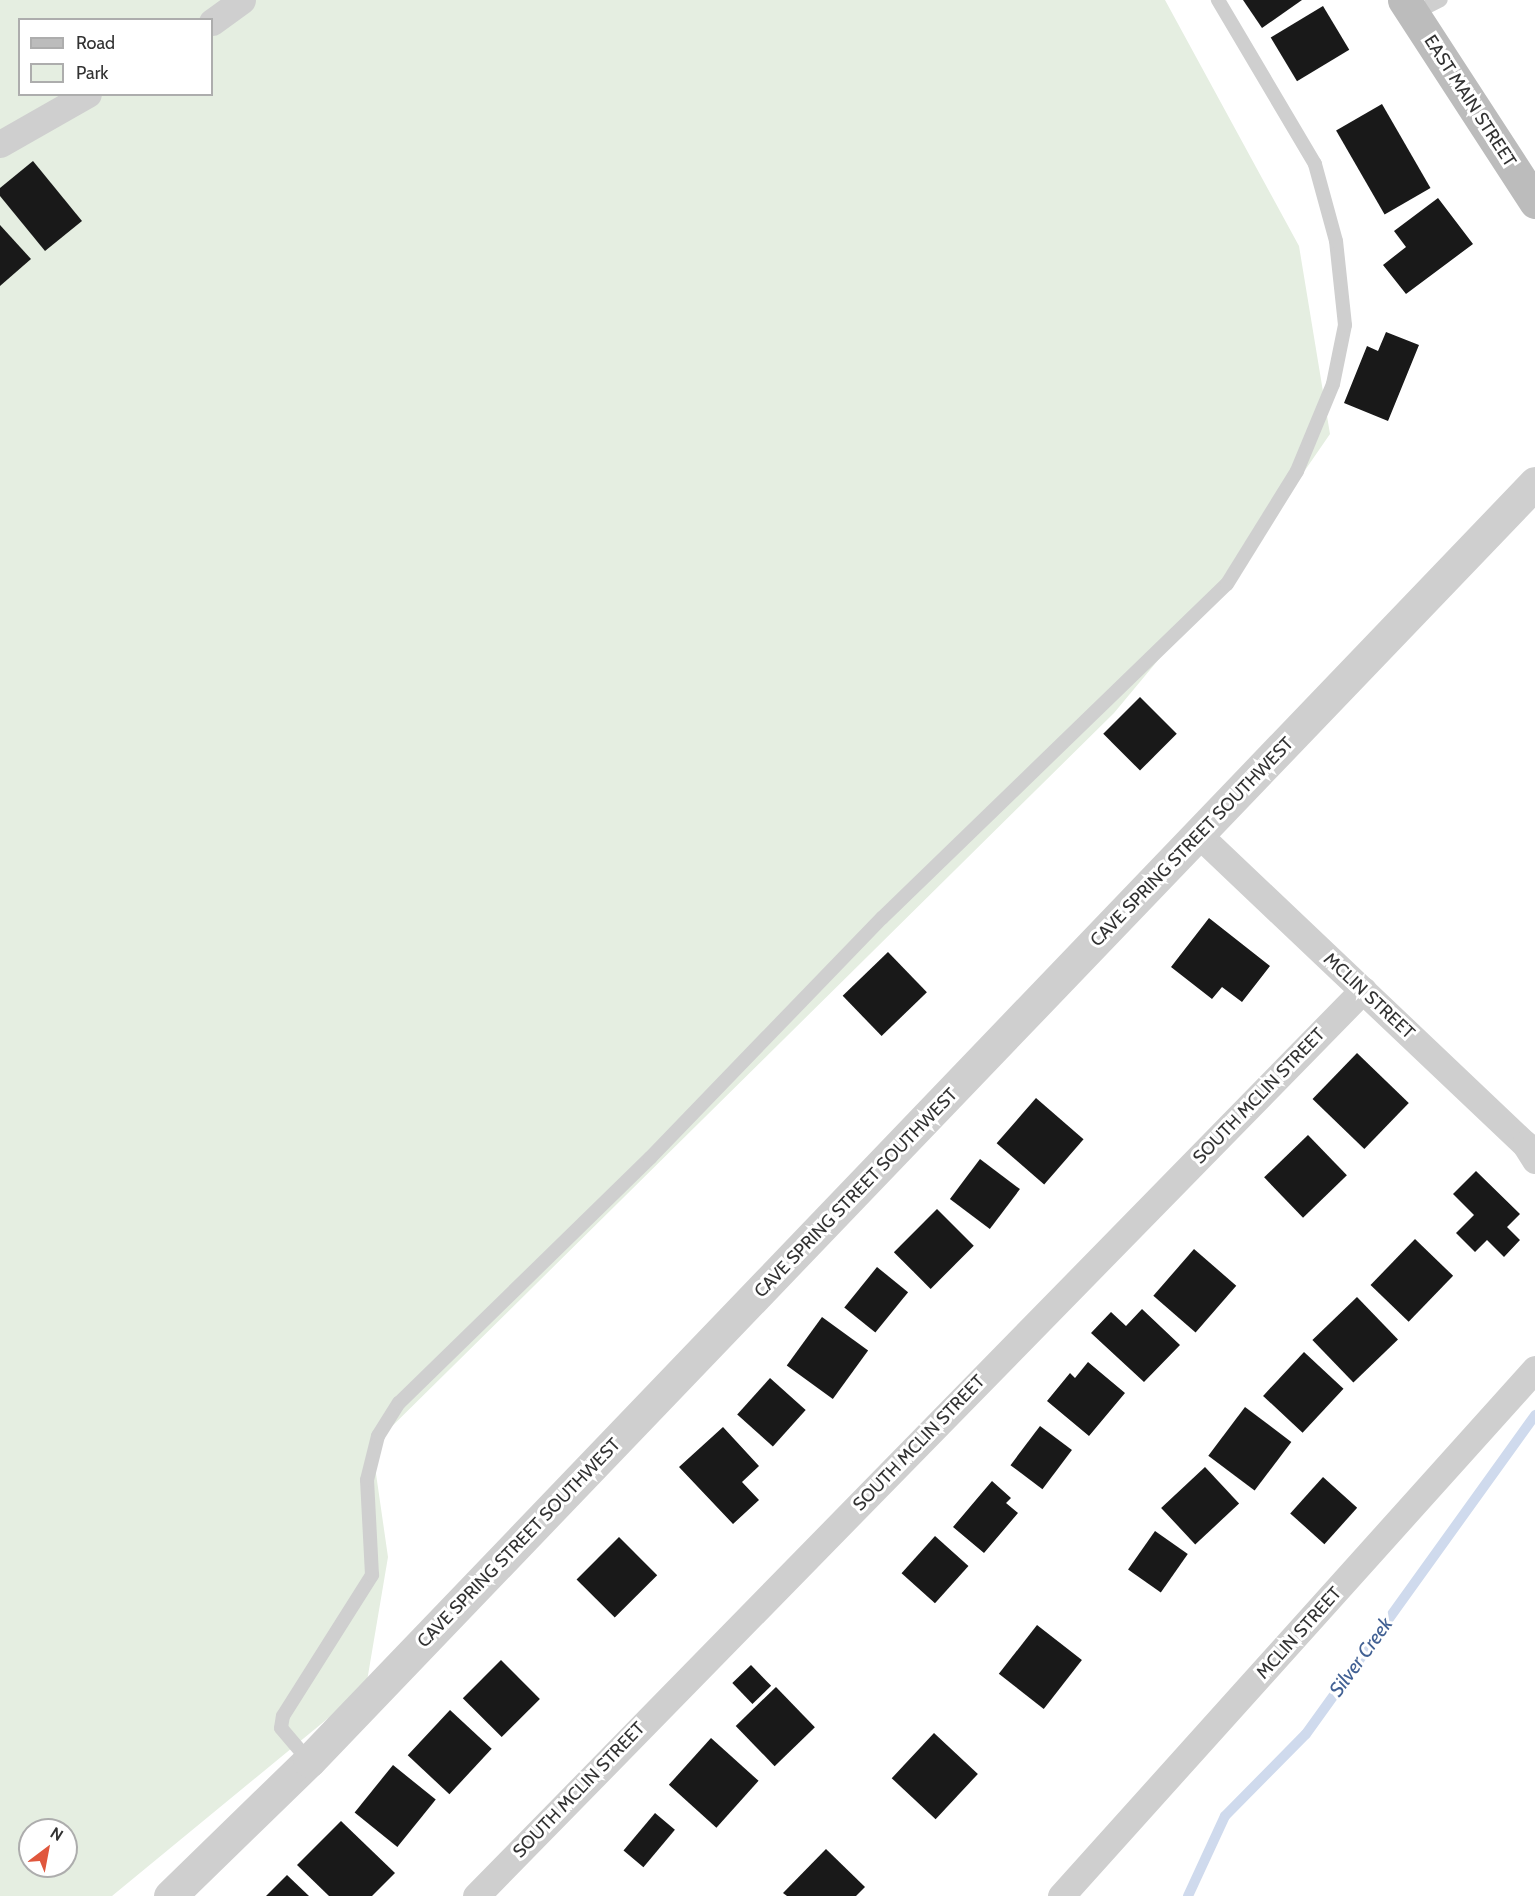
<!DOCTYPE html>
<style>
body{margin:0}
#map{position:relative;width:1535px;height:1896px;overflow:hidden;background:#fff;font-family:Cabin,sans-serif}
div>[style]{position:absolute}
.green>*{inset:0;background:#e5eee1}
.stream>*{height:10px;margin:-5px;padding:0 5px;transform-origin:5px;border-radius:5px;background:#cfdaed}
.building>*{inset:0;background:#191919;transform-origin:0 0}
.service>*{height:14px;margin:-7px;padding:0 7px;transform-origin:7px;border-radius:7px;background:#cfcfcf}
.minor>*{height:27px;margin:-13.5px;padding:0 13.5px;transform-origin:13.5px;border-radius:13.5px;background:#cfcfcf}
.tertiary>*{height:33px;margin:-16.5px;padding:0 16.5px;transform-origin:16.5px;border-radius:16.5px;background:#cfcfcf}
.secondary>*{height:33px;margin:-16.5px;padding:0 16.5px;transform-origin:16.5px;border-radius:16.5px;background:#bcbcbc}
span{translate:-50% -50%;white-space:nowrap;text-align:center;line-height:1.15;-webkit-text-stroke:6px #fff;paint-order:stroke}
.street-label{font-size:18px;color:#323232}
.water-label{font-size:20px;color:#416093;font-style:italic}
.legend{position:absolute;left:18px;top:18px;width:195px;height:78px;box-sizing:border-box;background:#fff;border:2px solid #adadad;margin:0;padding:8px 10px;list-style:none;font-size:18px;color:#323232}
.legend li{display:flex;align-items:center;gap:12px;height:30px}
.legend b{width:30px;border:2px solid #adadad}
.north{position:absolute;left:18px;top:1818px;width:60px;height:60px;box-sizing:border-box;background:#fff;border:2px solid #adadad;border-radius:50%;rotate:32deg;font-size:16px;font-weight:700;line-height:24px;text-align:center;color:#323232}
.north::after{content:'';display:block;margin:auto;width:21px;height:27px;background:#e0573d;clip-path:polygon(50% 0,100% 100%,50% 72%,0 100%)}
</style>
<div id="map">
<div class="green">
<div style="clip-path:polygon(evenodd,0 0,1165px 0,1299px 246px,1330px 434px,1250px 550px,1114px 713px,372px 1446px,388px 1557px,366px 1687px,112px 1896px,0 1896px,0 0,20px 20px,212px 20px,212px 94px,20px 94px,20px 20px,0 0,30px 1830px,66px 1830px,66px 1866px,30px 1866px,30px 1830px)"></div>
</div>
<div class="stream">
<div style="left:1188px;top:1896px;width:88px;rotate:-65.2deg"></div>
<div style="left:1225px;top:1816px;width:115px;rotate:-45.4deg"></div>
<div style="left:1306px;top:1734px;width:393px;rotate:-54.3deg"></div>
</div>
<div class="building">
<div style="clip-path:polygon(1243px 0,1302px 0,1262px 28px)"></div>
<div style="left:1323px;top:6px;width:51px;height:61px;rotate:59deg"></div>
<div style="left:1382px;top:104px;width:97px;height:53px;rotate:60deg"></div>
<div style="clip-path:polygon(33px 161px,82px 221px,45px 251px,0 196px,0 188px)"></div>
<div style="clip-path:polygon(1438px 198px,1473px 244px,1406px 294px,1383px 265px,1406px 247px,1394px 231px)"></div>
<div style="clip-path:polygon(0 225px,31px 259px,0 286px)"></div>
<div style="clip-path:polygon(1386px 332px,1419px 345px,1388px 421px,1344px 403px,1367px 346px,1378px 351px)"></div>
<div style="left:1140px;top:697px;width:52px;height:52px;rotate:45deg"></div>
<div style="clip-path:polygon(1209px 918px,1270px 966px,1242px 1002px,1222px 987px,1212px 999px,1171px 967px)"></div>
<div style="left:888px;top:952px;width:56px;height:63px;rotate:46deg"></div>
<div style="left:1357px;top:1053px;width:72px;height:64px;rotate:44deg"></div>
<div style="left:1036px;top:1098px;width:63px;height:60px;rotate:41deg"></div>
<div style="left:1308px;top:1135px;width:56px;height:61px;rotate:46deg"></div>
<div style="left:980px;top:1159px;width:50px;height:50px;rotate:37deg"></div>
<div style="clip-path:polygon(1476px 1171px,1520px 1214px,1507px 1227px,1520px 1240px,1504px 1257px,1487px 1240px,1475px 1252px,1456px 1233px,1474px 1215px,1453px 1194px)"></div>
<div style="left:937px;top:1209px;width:52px;height:61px;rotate:45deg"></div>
<div style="left:1415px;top:1239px;width:53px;height:64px;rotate:44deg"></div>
<div style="left:1194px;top:1249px;width:56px;height:62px;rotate:41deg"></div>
<div style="left:877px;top:1267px;width:40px;height:52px;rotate:39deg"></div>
<div style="left:1357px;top:1297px;width:59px;height:62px;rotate:46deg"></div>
<div style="clip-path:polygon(1142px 1309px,1180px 1345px,1144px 1382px,1091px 1333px,1111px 1312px,1126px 1326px)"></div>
<div style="left:822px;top:1317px;width:57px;height:60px;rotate:36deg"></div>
<div style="left:1304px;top:1352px;width:54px;height:60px;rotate:43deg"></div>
<div style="clip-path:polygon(1088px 1362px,1125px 1393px,1089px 1436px,1047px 1401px,1070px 1373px,1075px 1378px)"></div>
<div style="left:770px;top:1378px;width:48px;height:49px;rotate:42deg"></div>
<div style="left:1245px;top:1407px;width:58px;height:61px;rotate:37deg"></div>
<div style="left:1040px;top:1426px;width:40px;height:49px;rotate:37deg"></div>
<div style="clip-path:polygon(723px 1427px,759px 1466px,742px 1482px,759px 1500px,733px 1524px,679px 1467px)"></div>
<div style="left:1205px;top:1467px;width:50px;height:60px;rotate:47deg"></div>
<div style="left:1323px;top:1477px;width:46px;height:49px;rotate:42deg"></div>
<div style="clip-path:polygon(992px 1481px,1011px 1498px,1006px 1503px,1018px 1513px,984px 1553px,953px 1527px)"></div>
<div style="left:1155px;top:1531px;width:40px;height:47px;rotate:35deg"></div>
<div style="left:935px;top:1536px;width:45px;height:50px;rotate:42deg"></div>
<div style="left:619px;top:1537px;width:54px;height:60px;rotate:45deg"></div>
<div style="left:1037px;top:1625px;width:57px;height:62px;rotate:38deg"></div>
<div style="left:501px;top:1660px;width:55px;height:54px;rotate:45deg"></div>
<div style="left:751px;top:1665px;width:29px;height:26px;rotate:46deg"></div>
<div style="left:776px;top:1687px;width:56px;height:56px;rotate:46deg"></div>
<div style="left:450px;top:1710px;width:57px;height:62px;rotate:43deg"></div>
<div style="left:934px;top:1733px;width:60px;height:62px;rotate:43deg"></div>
<div style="left:711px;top:1738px;width:64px;height:63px;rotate:42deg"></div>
<div style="left:393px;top:1765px;width:55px;height:61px;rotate:39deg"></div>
<div style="left:655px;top:1813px;width:26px;height:49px;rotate:40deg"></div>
<div style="clip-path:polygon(341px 1821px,395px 1873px,372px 1896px,329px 1896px,297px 1865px)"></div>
<div style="clip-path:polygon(826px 1849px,865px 1887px,856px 1896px,787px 1896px,783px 1893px)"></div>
<div style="clip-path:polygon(287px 1875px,309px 1896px,266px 1896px)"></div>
</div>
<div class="service">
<div style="left:1413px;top:14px;width:31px;rotate:-27deg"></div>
<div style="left:309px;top:1761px;width:43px;rotate:-130.3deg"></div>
<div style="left:281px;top:1728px;width:12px;rotate:-81deg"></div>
<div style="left:283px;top:1716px;width:167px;rotate:-57.7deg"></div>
<div style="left:372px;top:1575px;width:95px;rotate:-93deg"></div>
<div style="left:367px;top:1480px;width:45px;rotate:-76deg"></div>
<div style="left:378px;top:1436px;width:39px;rotate:-58deg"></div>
<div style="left:399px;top:1403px;width:351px;rotate:-44.3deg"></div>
<div style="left:650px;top:1158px;width:334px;rotate:-46deg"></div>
<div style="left:882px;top:918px;width:480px;rotate:-44.1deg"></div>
<div style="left:1227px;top:584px;width:133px;rotate:-58.2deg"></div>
<div style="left:1297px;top:471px;width:94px;rotate:-67.5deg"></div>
<div style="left:1333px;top:384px;width:60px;rotate:-78.5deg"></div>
<div style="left:1345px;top:325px;width:84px;rotate:-96.1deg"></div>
<div style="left:1336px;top:241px;width:80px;rotate:-105.3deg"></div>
<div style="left:1315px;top:164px;width:191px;rotate:-120.6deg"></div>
</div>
<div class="minor">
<div style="left:212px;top:22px;width:37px;rotate:-36deg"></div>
<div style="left:0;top:144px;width:101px;rotate:-29.6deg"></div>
<div style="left:1199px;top:835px;width:449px;rotate:43.5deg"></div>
<div style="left:1525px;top:1144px;width:19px;rotate:58deg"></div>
<div style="left:476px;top:1896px;width:1268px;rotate:-45.61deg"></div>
<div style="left:1061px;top:1896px;width:709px;rotate:-48.03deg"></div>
</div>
<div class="tertiary">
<div style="left:170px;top:1896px;width:194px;rotate:-44.2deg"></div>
<div style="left:309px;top:1761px;width:1771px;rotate:-46.19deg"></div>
</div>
<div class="secondary">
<div style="left:1404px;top:0;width:241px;rotate:57deg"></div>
</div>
<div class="street-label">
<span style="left:1470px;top:101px;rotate:57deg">EAST MAIN STREET</span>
<span style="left:1192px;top:842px;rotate:-46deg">CAVE SPRING STREET SOUTHWEST</span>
<span style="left:1369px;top:996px;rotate:43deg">MCLIN STREET</span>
<span style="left:1259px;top:1096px;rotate:-46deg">SOUTH MCLIN STREET</span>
<span style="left:856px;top:1193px;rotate:-46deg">CAVE SPRING STREET SOUTHWEST</span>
<span style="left:919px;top:1443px;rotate:-46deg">SOUTH MCLIN STREET</span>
<span style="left:519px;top:1543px;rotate:-46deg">CAVE SPRING STREET SOUTHWEST</span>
<span style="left:1299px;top:1633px;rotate:-48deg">MCLIN STREET</span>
<span style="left:579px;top:1790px;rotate:-46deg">SOUTH MCLIN STREET</span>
</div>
<div class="water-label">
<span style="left:1361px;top:1657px;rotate:-54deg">Silver Creek</span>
</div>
<ul class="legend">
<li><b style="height:8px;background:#bcbcbc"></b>Road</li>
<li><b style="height:16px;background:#e5eee1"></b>Park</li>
</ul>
<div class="north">N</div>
</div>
